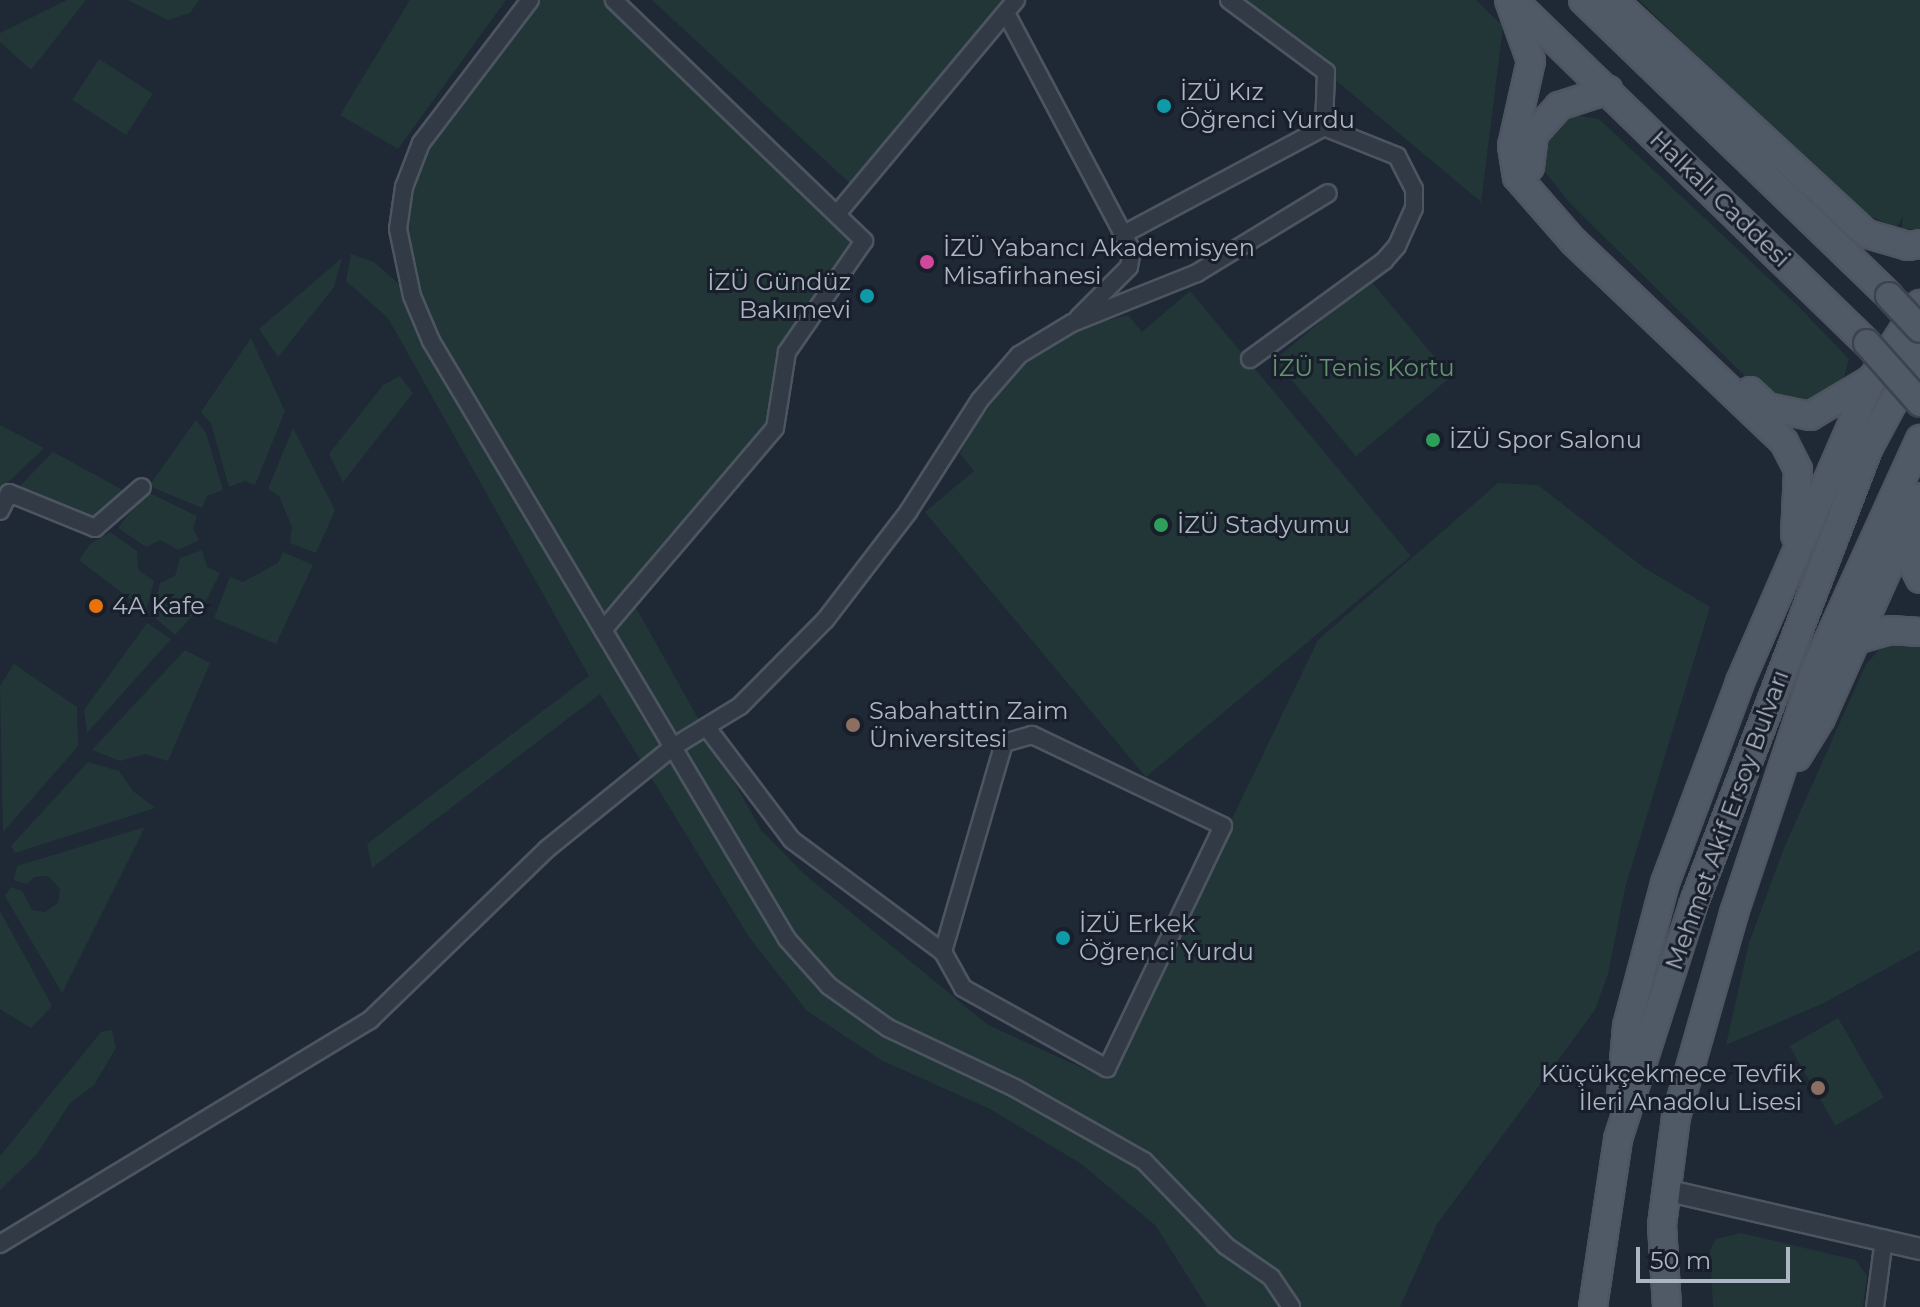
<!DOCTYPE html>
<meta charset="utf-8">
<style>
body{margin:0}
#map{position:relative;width:1920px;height:1307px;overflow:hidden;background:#1f2835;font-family:Montserrat,sans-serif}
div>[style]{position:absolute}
.green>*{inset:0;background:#223638;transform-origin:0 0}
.roads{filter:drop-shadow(2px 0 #4d5561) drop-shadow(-2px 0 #4d5561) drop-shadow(0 2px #4d5561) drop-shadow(0 -2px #4d5561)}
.minor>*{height:16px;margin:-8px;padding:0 8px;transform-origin:8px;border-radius:8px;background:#323a46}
.tertiary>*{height:20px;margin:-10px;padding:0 10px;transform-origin:10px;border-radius:10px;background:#323a46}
.primary>*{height:26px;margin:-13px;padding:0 13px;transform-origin:13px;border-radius:13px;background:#505966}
.bridges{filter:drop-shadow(2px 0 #3c4350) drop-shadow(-2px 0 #3c4350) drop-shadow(0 2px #3c4350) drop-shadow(0 -2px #3c4350)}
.primary-bridge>*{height:26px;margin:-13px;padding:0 13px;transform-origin:13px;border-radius:13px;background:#505966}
.dots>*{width:22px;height:22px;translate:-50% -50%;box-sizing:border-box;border:4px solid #181f2a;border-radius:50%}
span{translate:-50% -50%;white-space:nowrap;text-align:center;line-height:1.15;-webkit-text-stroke:6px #181f2a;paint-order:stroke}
.poi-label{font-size:24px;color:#acb5c3}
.left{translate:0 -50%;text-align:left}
.right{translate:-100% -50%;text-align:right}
.street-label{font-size:24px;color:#acb5c3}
.park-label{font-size:24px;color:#649370}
.scale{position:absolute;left:1636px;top:1247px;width:154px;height:36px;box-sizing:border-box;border:4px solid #acb5c3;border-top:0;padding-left:10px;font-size:24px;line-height:28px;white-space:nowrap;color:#acb5c3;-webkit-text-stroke:6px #181f2a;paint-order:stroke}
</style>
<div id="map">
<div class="green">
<div style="clip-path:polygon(67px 0,86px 0,31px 70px,0 42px,0 33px)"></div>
<div style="clip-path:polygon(128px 0,199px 0,190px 13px,168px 20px)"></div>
<div style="clip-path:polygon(410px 0,506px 0,398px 149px,340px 115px)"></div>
<div style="clip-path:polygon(530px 0,614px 0,864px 241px,787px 352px,775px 428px,631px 599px,761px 830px,804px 874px,988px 1025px,1107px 1079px,1318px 640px,1498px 483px,1538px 485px,1643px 567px,1710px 607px,1625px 888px,1608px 974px,1595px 1010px,1437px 1224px,1400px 1307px,1207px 1307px,1156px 1226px,1080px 1163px,990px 1109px,881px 1060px,807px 1011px,749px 937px,600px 694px,372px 868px,367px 844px,589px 676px,388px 318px,346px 281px,351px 254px,374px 262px,411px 295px,398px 229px,424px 139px)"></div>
<div style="clip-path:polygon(652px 0,1017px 0,857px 190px)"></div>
<div style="clip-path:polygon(1240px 0,1476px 0,1503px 26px,1481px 202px)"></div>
<div style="clip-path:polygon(1639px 0,1920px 0,1920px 229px,1902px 229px,1903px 216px,1896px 228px,1853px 208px)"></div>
<div style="left:99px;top:59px;width:64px;height:49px;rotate:33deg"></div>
<div style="clip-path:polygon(1571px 114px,1599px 119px,1797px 305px,1849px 359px,1841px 387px,1808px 405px,1768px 399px,1570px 203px,1540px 166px,1542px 139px,1559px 120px)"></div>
<div style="clip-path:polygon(342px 258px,334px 287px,278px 357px,259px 329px)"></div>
<div style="left:1370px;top:280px;width:126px;height:124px;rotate:50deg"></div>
<div style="clip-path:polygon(1190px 291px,1411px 556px,1146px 777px,925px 512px,974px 471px,960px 454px,972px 429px,1024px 361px,1049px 344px,1101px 322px,1128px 315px,1142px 332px)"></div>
<div style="clip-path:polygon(251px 338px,285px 411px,255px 485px,245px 481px,229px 487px,211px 423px,201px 412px)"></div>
<div style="clip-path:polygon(400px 376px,413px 393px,343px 482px,329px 454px,383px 385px)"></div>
<div style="clip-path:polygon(196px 420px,206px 433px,223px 490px,207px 496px,202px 508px,149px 486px)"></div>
<div style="clip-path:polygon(0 425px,44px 448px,0 490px)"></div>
<div style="clip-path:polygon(293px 428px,335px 510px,316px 553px,290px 543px,292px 527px,279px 496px,268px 489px)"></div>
<div style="clip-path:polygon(53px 452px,123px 490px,98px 522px,16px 490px)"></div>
<div style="clip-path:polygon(145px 491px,197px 516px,193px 529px,199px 540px,178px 550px,161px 540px,146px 547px,118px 528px)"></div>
<div style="clip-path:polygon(110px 532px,137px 551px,138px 570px,154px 581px,146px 611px,79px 560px,90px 544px)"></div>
<div style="clip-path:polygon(202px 550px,207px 567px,220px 573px,206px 601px,175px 635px,152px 615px,160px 583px,175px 576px,180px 558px)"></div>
<div style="clip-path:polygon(283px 552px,313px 565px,276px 644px,214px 618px,230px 577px,243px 582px,278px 563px)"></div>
<div style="clip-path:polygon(147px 623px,171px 639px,87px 733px,84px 710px)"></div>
<div style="clip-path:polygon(1897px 643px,1920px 646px,1920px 950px,1824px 1003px,1726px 1045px,1749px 943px,1784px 848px,1866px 664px,1879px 650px)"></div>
<div style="clip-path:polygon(185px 650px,210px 663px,168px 761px,145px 754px,120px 761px,92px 750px)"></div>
<div style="clip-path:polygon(14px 664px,77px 707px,78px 746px,3px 832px,0 686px)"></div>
<div style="clip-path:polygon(88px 762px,119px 771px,133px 791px,155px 808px,15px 853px,11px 846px)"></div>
<div style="clip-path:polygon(145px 827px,62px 993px,5px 896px,11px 887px,22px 891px,32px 910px,45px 912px,58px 903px,60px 889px,48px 876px,34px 877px,27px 884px,14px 880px,17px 866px)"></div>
<div style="clip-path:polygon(0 911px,52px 1006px,31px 1028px,0 1009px)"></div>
<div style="left:1838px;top:1018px;width:92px;height:56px;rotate:60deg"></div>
<div style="clip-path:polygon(112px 1030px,116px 1048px,94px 1085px,70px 1103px,37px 1154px,0 1190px,0 1156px,101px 1032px)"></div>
<div style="clip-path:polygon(1741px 1233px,1856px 1260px,1867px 1276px,1863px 1307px,1713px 1307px,1710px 1251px,1716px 1239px)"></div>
</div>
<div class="roads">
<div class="minor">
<div style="left:530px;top:0;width:180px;rotate:127.3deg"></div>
<div style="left:421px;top:143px;width:47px;rotate:111.1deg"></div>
<div style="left:404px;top:187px;width:42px;rotate:98.1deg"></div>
<div style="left:398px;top:229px;width:68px;rotate:78.2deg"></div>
<div style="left:412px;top:296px;width:49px;rotate:67.1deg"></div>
<div style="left:431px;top:341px;width:696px;rotate:59.23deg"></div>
<div style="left:787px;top:939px;width:63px;rotate:48.2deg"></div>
<div style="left:829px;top:986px;width:72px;rotate:35.4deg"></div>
<div style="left:888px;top:1028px;width:140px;rotate:25.3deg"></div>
<div style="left:1015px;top:1088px;width:148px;rotate:29.5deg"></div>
<div style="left:1144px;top:1161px;width:118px;rotate:46deg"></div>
<div style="left:1226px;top:1246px;width:55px;rotate:34.6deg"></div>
<div style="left:1271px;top:1277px;width:36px;rotate:56deg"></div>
<div style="left:1229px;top:0;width:121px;rotate:36.6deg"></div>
<div style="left:1326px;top:72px;width:55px;rotate:92.1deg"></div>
<div style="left:1006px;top:13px;width:269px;rotate:62.1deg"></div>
<div style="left:1132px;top:251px;width:16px;rotate:101deg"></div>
<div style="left:1129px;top:267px;width:72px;rotate:135deg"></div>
<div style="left:837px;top:214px;width:279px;rotate:-50.1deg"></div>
<div style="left:1122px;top:235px;width:229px;rotate:-28.1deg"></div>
<div style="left:1324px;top:127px;width:79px;rotate:21.7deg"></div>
<div style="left:1397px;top:156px;width:37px;rotate:63deg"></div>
<div style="left:1414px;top:189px;width:19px;rotate:90deg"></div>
<div style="left:1414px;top:208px;width:42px;rotate:114.1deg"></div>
<div style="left:1397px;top:246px;width:20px;rotate:131deg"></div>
<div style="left:1384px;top:261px;width:166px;rotate:143.8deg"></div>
<div style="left:0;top:511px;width:20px;rotate:-63deg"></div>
<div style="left:9px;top:493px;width:93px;rotate:22.1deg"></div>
<div style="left:95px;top:528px;width:62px;rotate:-41.1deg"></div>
<div style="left:603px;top:630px;width:265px;rotate:-49.6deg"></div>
<div style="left:775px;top:428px;width:77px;rotate:-81deg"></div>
<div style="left:787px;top:352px;width:135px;rotate:-55.3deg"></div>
<div style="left:864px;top:241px;width:347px;rotate:-136.1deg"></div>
<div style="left:708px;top:729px;width:139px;rotate:52.9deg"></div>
<div style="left:792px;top:840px;width:188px;rotate:36.6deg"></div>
<div style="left:943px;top:952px;width:41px;rotate:60.9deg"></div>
<div style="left:963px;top:988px;width:165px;rotate:29.1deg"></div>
<div style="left:1107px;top:1068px;width:268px;rotate:-64.4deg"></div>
<div style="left:1223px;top:826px;width:212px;rotate:-154.5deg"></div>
<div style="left:1032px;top:735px;width:29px;rotate:164deg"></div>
<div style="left:1004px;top:743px;width:218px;rotate:106.3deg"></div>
<div style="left:0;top:1244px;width:433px;rotate:-31.2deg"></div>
<div style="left:370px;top:1020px;width:246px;rotate:-44deg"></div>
<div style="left:547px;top:849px;width:162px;rotate:-39deg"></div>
<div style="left:673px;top:747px;width:79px;rotate:-31.5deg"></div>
<div style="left:740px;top:706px;width:122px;rotate:-45.3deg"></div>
<div style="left:826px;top:619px;width:135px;rotate:-52.5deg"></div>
<div style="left:908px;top:512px;width:133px;rotate:-57.3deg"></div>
<div style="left:980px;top:400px;width:60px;rotate:-49.1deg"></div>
<div style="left:1019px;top:355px;width:62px;rotate:-31.1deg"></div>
<div style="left:1072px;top:323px;width:135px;rotate:-21.8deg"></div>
<div style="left:1197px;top:273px;width:153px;rotate:-31.4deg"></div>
<div style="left:1875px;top:1307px;width:69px;rotate:-82.5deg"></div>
</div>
<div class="tertiary">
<div style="left:1665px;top:1190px;width:262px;rotate:13deg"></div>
</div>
<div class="primary">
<div style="left:1509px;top:0;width:65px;rotate:70.2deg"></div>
<div style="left:1531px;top:61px;width:87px;rotate:102.6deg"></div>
<div style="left:1512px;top:146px;width:31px;rotate:81deg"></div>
<div style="left:1517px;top:177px;width:86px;rotate:48.8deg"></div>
<div style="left:1574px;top:242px;width:290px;rotate:43.6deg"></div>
<div style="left:1784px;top:442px;width:31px;rotate:63deg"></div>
<div style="left:1798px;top:470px;width:65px;rotate:92.6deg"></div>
<div style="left:1513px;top:0;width:493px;rotate:44.1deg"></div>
<div style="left:1583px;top:0;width:426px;rotate:44deg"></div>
<div style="left:1613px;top:0;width:345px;rotate:42.7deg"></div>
<div style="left:1867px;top:234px;width:43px;rotate:16.3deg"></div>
<div style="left:1908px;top:246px;width:12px;rotate:-9deg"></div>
<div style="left:1530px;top:167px;width:33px;rotate:-83deg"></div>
<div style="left:1534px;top:134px;width:38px;rotate:-48deg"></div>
<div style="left:1559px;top:106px;width:52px;rotate:-18.1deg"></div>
<div style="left:1750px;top:391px;width:23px;rotate:43deg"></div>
<div style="left:1767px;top:407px;width:44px;rotate:11.8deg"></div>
<div style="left:1810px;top:416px;width:72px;rotate:-30.8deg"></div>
<div style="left:1909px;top:525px;width:36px;rotate:87deg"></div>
<div style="left:1911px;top:561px;width:20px;rotate:63deg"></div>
<div style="left:1856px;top:640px;width:35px;rotate:-16deg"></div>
<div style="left:1890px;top:630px;width:30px;rotate:4deg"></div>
<div style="left:1797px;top:757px;width:46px;rotate:-58.4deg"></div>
<div style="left:1821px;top:718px;width:242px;rotate:-65.9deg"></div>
<div style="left:1621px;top:1096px;width:70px;rotate:-85.1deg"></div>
<div style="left:1627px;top:1026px;width:148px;rotate:-75.1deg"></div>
<div style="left:1665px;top:883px;width:215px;rotate:-69.5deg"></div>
<div style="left:1740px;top:682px;width:331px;rotate:-66.5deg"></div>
<div style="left:1872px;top:379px;width:89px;rotate:-57.4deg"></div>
<div style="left:1593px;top:1307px;width:170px;rotate:-81.5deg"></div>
<div style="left:1618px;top:1139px;width:246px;rotate:-72.2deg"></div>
<div style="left:1693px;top:905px;width:488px;rotate:-69deg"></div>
<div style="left:1868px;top:449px;width:110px;rotate:-61.8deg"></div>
<div style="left:1667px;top:1307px;width:82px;rotate:-93.5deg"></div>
<div style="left:1662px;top:1225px;width:109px;rotate:-82.6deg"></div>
<div style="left:1676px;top:1117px;width:212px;rotate:-74.1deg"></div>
<div style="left:1734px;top:913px;width:254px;rotate:-71.6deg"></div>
<div style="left:1814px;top:672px;width:256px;rotate:-65.5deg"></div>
</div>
</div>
<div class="bridges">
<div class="primary-bridge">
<div style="left:1889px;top:296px;width:45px;rotate:46.8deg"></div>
<div style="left:1867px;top:343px;width:80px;rotate:48.5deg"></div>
</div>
</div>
<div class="dots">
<div style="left:1164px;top:106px;background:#0f9aa8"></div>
<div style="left:927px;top:262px;background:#d1479c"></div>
<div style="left:867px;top:296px;background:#0f9aa8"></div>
<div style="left:1433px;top:440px;background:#2e9e5b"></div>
<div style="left:1161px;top:525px;background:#2e9e5b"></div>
<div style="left:96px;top:606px;background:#e8710a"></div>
<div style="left:853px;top:725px;background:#8d6e63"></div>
<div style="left:1063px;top:938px;background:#0f9aa8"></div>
<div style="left:1818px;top:1088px;background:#8d6e63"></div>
</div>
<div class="poi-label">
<span class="left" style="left:1180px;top:106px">İZÜ Kız<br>Öğrenci Yurdu</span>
<span class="left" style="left:943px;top:262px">İZÜ Yabancı Akademisyen<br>Misafirhanesi</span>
<span class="right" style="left:851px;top:296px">İZÜ Gündüz<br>Bakımevi</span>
<span class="left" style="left:1449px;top:440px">İZÜ Spor Salonu</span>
<span class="left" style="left:1177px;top:525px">İZÜ Stadyumu</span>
<span class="left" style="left:112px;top:606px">4A Kafe</span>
<span class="left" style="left:869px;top:725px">Sabahattin Zaim<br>Üniversitesi</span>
<span class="left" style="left:1079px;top:938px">İZÜ Erkek<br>Öğrenci Yurdu</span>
<span class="right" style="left:1802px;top:1088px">Küçükçekmece Tevfik<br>İleri Anadolu Lisesi</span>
</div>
<div class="street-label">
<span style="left:1720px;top:199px;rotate:44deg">Halkalı Caddesi</span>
<span style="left:1727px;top:820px;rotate:-70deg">Mehmet Akif Ersoy Bulvarı</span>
</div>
<div class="park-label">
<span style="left:1363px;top:368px">İZÜ Tenis Kortu</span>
</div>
<div class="scale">50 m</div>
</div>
